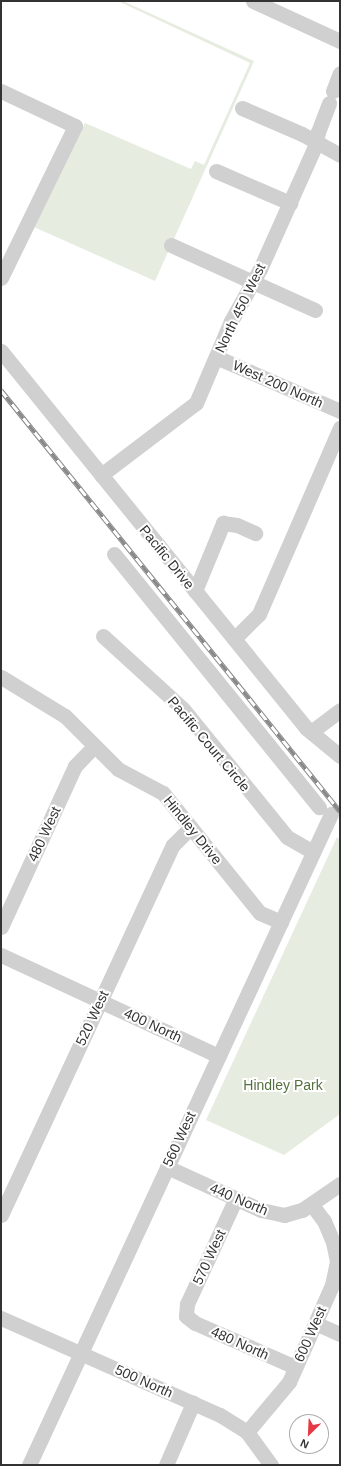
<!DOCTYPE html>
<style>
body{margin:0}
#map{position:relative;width:341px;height:1466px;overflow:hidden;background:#fff;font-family:Arial,sans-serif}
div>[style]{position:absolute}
.green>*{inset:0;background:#e6ecdf}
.minor>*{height:15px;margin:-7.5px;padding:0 7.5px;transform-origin:7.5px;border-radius:7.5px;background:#d0d0d0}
.rail>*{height:4.5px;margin-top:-2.25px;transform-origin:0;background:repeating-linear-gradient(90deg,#fff 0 9px,#888 0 18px);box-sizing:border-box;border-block:1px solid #888}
span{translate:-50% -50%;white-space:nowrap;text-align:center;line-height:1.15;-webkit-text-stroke:4px #fff;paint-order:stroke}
.street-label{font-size:14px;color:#333}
.park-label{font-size:14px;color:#56703f}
.frame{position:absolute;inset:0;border:2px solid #333;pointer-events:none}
.north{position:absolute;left:289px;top:1414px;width:40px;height:40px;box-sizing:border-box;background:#fff;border:1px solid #adadad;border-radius:50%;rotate:204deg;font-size:11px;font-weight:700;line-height:16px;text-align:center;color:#333}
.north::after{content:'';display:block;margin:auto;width:14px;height:18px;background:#e63946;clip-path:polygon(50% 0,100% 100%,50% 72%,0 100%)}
</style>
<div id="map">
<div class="green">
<div style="clip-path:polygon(118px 1px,123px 1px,254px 61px,155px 281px,34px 227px,85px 123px,191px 169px,195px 161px,204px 165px,250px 63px)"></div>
<div style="clip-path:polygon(337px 837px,340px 840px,340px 1114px,284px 1155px,206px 1120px)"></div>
</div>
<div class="minor">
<div style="left:253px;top:1px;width:96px;rotate:24.7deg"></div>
<div style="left:1px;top:91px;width:82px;rotate:25.3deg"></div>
<div style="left:75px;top:126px;width:169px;rotate:116deg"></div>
<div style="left:333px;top:91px;width:19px;rotate:-69deg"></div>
<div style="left:242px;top:108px;width:65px;rotate:23.4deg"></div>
<div style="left:302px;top:134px;width:43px;rotate:28.9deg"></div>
<div style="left:216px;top:171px;width:81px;rotate:23.4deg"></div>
<div style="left:171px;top:245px;width:158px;rotate:24.3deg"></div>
<div style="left:1px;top:351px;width:485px;rotate:51deg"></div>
<div style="left:306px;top:728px;width:44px;rotate:39.5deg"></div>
<div style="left:216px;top:357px;width:135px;rotate:23.5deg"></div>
<div style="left:101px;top:475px;width:119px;rotate:-37.2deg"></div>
<div style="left:196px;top:403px;width:89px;rotate:-66.9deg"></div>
<div style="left:231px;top:321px;width:60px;rotate:-60.9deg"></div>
<div style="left:260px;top:269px;width:137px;rotate:-65.9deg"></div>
<div style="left:316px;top:144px;width:12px;rotate:-81deg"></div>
<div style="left:318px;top:132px;width:31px;rotate:-69deg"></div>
<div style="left:114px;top:554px;width:326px;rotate:51deg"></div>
<div style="left:195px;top:591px;width:74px;rotate:-67.6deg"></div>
<div style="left:223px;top:523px;width:14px;rotate:8deg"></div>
<div style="left:237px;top:525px;width:20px;rotate:24deg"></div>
<div style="left:103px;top:636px;width:108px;rotate:42.4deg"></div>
<div style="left:183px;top:709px;width:165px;rotate:50.9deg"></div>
<div style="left:287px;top:837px;width:30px;rotate:30deg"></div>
<div style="left:234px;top:639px;width:35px;rotate:-45deg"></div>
<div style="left:259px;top:614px;width:203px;rotate:-66.5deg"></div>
<div style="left:1px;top:677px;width:75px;rotate:31.4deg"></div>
<div style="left:65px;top:716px;width:75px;rotate:45deg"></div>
<div style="left:118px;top:769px;width:51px;rotate:28.1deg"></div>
<div style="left:163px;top:793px;width:154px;rotate:51.1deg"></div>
<div style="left:260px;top:913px;width:23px;rotate:23deg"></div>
<div style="left:311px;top:732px;width:36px;rotate:-37deg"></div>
<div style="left:1px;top:927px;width:177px;rotate:-65.3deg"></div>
<div style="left:75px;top:766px;width:28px;rotate:-46deg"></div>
<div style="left:1px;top:955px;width:240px;rotate:24.9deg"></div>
<div style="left:167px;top:1167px;width:103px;rotate:24.6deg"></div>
<div style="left:261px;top:1210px;width:24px;rotate:12deg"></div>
<div style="left:284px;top:1215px;width:19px;rotate:-16deg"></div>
<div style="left:302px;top:1210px;width:46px;rotate:-34.4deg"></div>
<div style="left:236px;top:1198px;width:117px;rotate:114.8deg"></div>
<div style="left:187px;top:1304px;width:12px;rotate:95deg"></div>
<div style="left:186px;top:1316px;width:11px;rotate:38deg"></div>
<div style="left:195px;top:1323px;width:109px;rotate:23.7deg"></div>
<div style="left:1px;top:1215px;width:408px;rotate:-65.1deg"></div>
<div style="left:173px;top:845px;width:25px;rotate:-45deg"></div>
<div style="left:1px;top:1318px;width:240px;rotate:23.9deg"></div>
<div style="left:220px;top:1415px;width:32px;rotate:32deg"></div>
<div style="left:247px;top:1432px;width:41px;rotate:54deg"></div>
<div style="left:315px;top:1323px;width:27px;rotate:24deg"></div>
<div style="left:247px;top:1432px;width:65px;rotate:-50deg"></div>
<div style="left:289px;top:1382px;width:106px;rotate:-66.1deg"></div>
<div style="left:332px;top:1285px;width:25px;rotate:-78deg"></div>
<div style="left:337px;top:1261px;width:19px;rotate:-102deg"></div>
<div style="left:333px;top:1242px;width:23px;rotate:-113deg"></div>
<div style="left:324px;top:1221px;width:20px;rotate:-127deg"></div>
<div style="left:29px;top:1465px;width:718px;rotate:-65.11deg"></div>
<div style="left:166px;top:1465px;width:68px;rotate:-66.5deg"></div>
</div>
<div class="rail">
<div style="left:1px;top:390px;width:541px;rotate:51.16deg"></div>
</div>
<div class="street-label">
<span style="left:240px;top:308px;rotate:-64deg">North 450 West</span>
<span style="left:278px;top:384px;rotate:24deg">West 200 North</span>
<span style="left:167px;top:557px;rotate:51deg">Pacific Drive</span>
<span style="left:209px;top:744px;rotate:50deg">Pacific Court Circle</span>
<span style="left:193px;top:830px;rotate:51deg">Hindley Drive</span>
<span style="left:44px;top:834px;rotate:-65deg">480 West</span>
<span style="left:92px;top:1018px;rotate:-65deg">520 West</span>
<span style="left:153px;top:1025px;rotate:25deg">400 North</span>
<span style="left:179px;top:1139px;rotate:-65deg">560 West</span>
<span style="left:239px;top:1199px;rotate:23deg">440 North</span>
<span style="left:209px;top:1257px;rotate:-65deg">570 West</span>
<span style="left:310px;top:1334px;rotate:-66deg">600 West</span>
<span style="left:240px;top:1343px;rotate:24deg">480 North</span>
<span style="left:144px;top:1381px;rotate:24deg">500 North</span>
</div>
<div class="park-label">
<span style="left:283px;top:1085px">Hindley Park</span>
</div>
<div class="frame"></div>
<div class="north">N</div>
</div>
